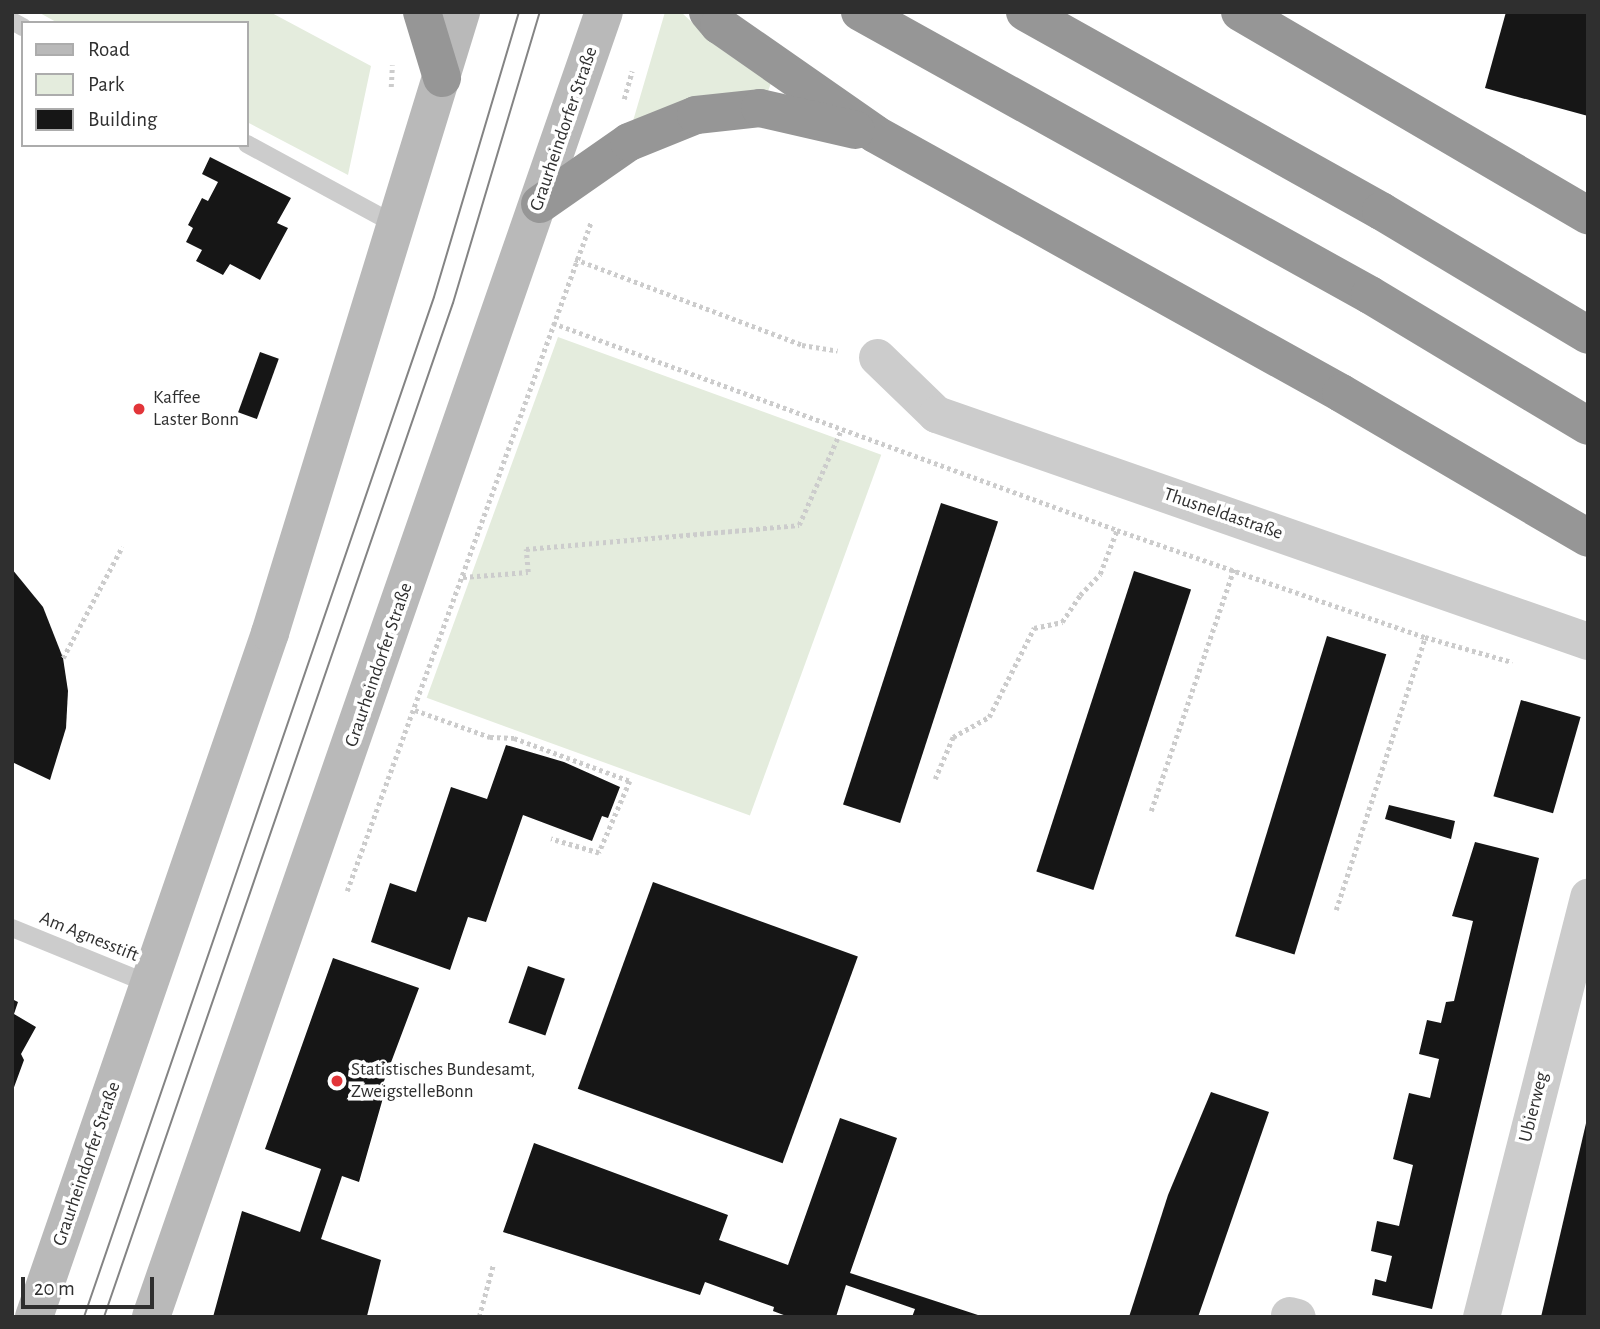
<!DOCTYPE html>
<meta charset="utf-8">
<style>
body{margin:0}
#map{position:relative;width:1600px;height:1329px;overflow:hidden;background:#fff;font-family:"Alegreya Sans",sans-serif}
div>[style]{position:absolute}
.green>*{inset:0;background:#e4ecdd;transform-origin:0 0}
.building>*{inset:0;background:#161616;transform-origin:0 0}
.path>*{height:4.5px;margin-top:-2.25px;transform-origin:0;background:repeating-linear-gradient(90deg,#ccc 0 3.5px,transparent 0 7px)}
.lane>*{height:18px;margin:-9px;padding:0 9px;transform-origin:9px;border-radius:9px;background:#ccc}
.street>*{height:37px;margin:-18.5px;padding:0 18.5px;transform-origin:18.5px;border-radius:18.5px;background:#ccc}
.secondary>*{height:38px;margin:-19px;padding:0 19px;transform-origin:19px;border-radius:19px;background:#b9b9b9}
.highway>*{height:38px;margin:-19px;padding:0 19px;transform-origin:19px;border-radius:19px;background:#969696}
.tram>*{height:2px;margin:-1px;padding:0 1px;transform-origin:1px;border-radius:1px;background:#848484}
.dots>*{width:19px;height:19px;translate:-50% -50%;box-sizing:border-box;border:4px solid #fff;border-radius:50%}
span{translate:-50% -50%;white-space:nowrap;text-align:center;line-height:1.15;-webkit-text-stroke:7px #fff;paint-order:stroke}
.street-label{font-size:19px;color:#2f2f2f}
.poi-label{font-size:19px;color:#2f2f2f}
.left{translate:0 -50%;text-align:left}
.frame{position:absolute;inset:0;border:14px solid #2f2f2f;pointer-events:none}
.legend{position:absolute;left:21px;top:21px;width:228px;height:126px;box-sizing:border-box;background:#fff;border:2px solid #acacac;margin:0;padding:9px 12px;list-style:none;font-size:21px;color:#2f2f2f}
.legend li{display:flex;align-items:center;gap:14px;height:35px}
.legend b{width:35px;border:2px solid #acacac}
.scale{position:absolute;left:21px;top:1277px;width:133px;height:32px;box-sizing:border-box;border:4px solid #2f2f2f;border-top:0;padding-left:9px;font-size:21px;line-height:24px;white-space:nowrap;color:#2f2f2f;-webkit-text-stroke:5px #fff;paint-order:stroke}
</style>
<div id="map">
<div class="green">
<div style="clip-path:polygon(38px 12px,270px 12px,371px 66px,348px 175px,247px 122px,247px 23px,58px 23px)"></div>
<div style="clip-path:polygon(665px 12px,681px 12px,718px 47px,771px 83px,767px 94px,704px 95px,633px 121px)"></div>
<div style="left:558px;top:337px;width:344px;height:384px;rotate:20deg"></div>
</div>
<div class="building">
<div style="clip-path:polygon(1506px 12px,1588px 12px,1588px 116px,1485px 88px)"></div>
<div style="clip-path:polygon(210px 157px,291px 198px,277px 223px,288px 228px,260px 280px,230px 264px,223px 275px,196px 261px,202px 250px,186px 242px,193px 228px,188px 225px,202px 198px,208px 201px,218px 182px,202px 174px)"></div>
<div style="left:260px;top:352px;width:20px;height:64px;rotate:20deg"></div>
<div style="left:941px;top:503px;width:60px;height:317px;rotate:18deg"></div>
<div style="clip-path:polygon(12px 569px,43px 607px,63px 658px,68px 691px,66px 728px,50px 780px,12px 762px)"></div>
<div style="left:1134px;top:571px;width:60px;height:316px;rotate:18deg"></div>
<div style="left:1327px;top:636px;width:62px;height:314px;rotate:17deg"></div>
<div style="left:1521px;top:700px;width:62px;height:100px;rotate:16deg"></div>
<div style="clip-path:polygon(506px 745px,564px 762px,620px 787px,608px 818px,602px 816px,592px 841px,523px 815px,486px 922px,468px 917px,450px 970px,371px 942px,390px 883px,416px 892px,451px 787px,487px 799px)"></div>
<div style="clip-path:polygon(1389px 805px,1455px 821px,1451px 839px,1385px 819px)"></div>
<div style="clip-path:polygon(1475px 842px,1539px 858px,1432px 1309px,1372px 1295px,1375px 1279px,1386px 1282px,1392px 1256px,1371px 1251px,1377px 1221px,1399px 1226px,1413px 1165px,1393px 1159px,1409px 1093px,1430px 1098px,1439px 1059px,1419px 1054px,1427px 1020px,1441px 1023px,1446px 1002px,1454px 1001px,1473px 921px,1452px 916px)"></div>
<div style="left:653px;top:882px;width:218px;height:220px;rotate:20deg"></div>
<div style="clip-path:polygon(333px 958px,419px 988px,378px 1097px,383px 1098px,359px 1182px,342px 1176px,321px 1239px,381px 1260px,367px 1316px,213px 1317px,242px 1211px,300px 1232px,321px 1169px,265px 1149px)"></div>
<div style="left:528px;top:966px;width:39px;height:60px;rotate:19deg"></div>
<div style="clip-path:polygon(12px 999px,18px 1002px,14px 1014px,36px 1027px,21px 1054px,24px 1060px,13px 1090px)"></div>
<div style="clip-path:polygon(1211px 1092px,1269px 1112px,1198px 1317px,1129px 1317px,1168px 1195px)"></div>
<div style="clip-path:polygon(840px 1118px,897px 1138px,850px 1273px,984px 1317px,912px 1317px,915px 1309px,846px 1285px,836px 1317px,789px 1317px,773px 1311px,774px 1307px,705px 1282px,700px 1295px,503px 1232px,534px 1143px,728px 1215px,719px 1240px,788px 1265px)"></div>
<div style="clip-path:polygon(1588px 1119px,1588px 1317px,1541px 1317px,1587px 1119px)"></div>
</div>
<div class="path">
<div style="left:391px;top:87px;width:22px;rotate:-87deg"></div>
<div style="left:624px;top:99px;width:29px;rotate:-74deg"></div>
<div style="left:575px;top:259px;width:243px;rotate:20.7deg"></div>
<div style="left:802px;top:345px;width:36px;rotate:9deg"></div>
<div style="left:553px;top:323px;width:601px;rotate:20.15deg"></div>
<div style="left:1117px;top:530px;width:326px;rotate:19.2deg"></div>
<div style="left:1425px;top:637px;width:91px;rotate:16deg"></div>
<div style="left:463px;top:577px;width:65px;rotate:-4.4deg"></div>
<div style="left:528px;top:572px;width:23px;rotate:-95deg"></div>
<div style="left:526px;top:549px;width:274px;rotate:-5deg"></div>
<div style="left:799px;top:525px;width:104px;rotate:-66.1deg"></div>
<div style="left:63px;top:658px;width:126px;rotate:-62deg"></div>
<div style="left:415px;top:710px;width:80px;rotate:19.8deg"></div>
<div style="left:490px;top:737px;width:24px;rotate:2deg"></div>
<div style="left:514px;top:738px;width:124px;rotate:20.3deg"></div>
<div style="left:630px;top:781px;width:78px;rotate:113.3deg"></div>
<div style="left:599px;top:853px;width:50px;rotate:-163.7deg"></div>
<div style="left:935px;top:779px;width:46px;rotate:-66.8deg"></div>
<div style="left:953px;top:737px;width:41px;rotate:-29.1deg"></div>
<div style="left:989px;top:717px;width:100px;rotate:-63.2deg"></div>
<div style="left:1034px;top:628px;width:29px;rotate:-12deg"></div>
<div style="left:1062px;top:622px;width:32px;rotate:-56deg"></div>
<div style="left:1080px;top:595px;width:29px;rotate:-46deg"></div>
<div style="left:1100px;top:574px;width:47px;rotate:-68.9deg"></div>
<div style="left:1151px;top:811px;width:256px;rotate:-71.1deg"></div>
<div style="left:347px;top:891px;width:712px;rotate:-69.96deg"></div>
<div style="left:1336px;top:910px;width:287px;rotate:-71.9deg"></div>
<div style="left:479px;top:1317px;width:54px;rotate:-74.9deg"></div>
</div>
<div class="lane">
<div style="left:12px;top:21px;width:13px;rotate:29deg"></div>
<div style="left:247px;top:144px;width:170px;rotate:28.5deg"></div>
<div style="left:12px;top:928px;width:148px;rotate:22.2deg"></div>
</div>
<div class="street">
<div style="left:877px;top:357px;width:82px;rotate:44deg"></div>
<div style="left:936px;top:414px;width:690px;rotate:19.2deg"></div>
<div style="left:1289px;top:1315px;width:8px;rotate:14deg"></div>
<div style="left:1481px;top:1317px;width:434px;rotate:-75.7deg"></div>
</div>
<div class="secondary">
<div style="left:34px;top:1317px;width:724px;rotate:-70.96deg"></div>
<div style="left:270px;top:633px;width:650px;rotate:-72.9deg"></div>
<div style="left:151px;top:1317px;width:1381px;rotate:-70.86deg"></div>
</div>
<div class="highway">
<div style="left:422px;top:12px;width:69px;rotate:73.1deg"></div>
<div style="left:708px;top:12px;width:17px;rotate:50deg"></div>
<div style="left:719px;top:25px;width:190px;rotate:34.9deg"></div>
<div style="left:875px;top:134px;width:533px;rotate:29.07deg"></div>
<div style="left:1341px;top:393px;width:286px;rotate:30.4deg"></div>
<div style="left:860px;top:12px;width:583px;rotate:29.03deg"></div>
<div style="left:1370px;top:295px;width:254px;rotate:31deg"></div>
<div style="left:1025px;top:12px;width:408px;rotate:29.2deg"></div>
<div style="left:1381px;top:211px;width:241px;rotate:30.9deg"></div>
<div style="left:1240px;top:12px;width:403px;rotate:30.3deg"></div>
<div style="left:540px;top:204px;width:108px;rotate:-34.9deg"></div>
<div style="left:629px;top:142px;width:72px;rotate:-21.9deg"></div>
<div style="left:696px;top:115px;width:64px;rotate:-6.2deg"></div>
<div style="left:760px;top:108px;width:98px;rotate:12.9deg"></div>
</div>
<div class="tram">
<div style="left:84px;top:1317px;width:1078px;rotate:-71.06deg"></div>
<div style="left:434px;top:297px;width:297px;rotate:-73.4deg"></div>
<div style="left:104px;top:1317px;width:1072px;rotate:-71.01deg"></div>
<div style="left:453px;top:303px;width:304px;rotate:-73.4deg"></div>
</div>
<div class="dots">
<div style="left:139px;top:409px;background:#e23539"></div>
<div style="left:337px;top:1081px;background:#e23539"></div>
</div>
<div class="street-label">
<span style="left:564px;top:129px;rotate:-71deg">Graurheindorfer Straße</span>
<span style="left:1223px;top:514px;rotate:19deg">Thusneldastraße</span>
<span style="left:379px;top:665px;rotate:-71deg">Graurheindorfer Straße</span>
<span style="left:89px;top:937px;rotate:22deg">Am Agnesstift</span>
<span style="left:1534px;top:1107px;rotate:-76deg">Ubierweg</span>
<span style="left:87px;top:1164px;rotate:-71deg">Graurheindorfer Straße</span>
</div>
<div class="poi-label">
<span class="left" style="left:153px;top:409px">Kaffee<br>Laster Bonn</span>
<span class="left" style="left:351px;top:1081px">Statistisches Bundesamt,<br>ZweigstelleBonn</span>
</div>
<div class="frame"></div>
<ul class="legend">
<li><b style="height:9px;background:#b9b9b9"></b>Road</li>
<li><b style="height:19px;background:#e4ecdd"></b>Park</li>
<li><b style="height:19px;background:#161616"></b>Building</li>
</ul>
<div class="scale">20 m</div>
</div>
